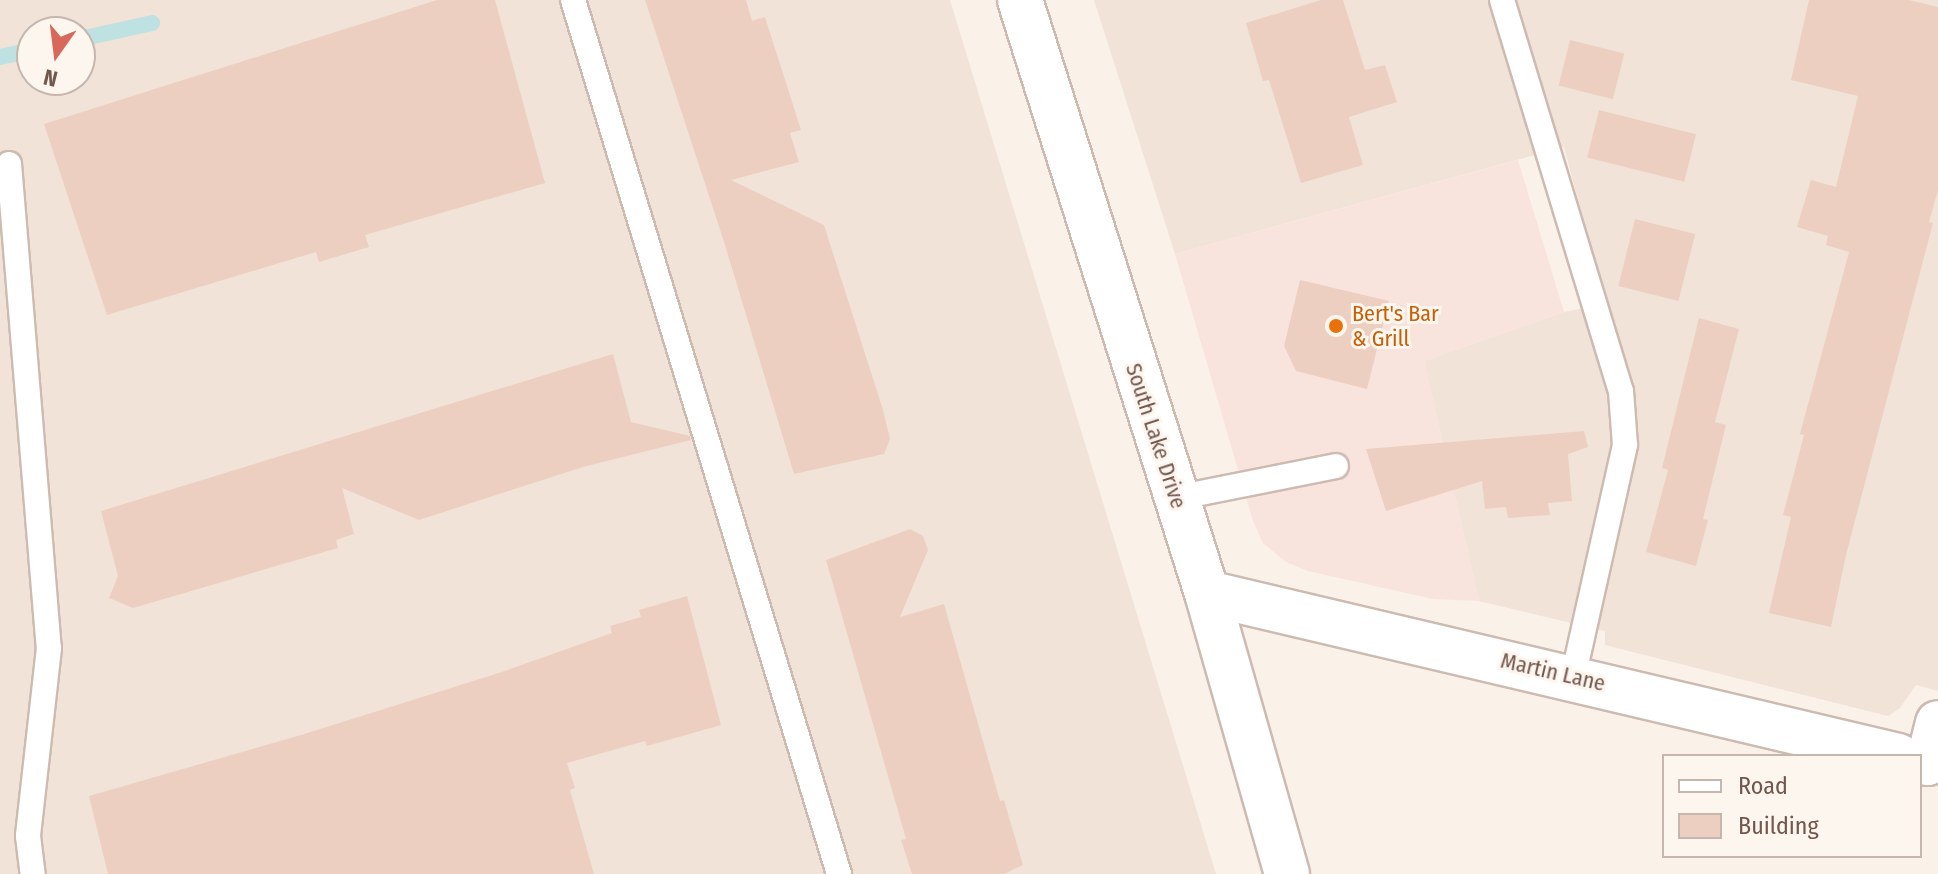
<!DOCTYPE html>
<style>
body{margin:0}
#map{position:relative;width:1938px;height:874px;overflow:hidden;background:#faf1e8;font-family:"Fira Sans Condensed",sans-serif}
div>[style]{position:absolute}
.residential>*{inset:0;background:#f1e3d7}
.commercial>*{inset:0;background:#f9e3dd}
.stream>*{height:16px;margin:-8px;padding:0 8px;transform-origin:8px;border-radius:8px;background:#bee1e2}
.building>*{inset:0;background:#edcfc2;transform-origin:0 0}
.roads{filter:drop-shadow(2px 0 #cdbbb2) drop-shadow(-2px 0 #cdbbb2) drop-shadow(0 2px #cdbbb2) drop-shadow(0 -2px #cdbbb2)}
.service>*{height:24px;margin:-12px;padding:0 12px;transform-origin:12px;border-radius:12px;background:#fff}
.minor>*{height:44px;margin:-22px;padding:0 22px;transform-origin:22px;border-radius:22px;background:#fff}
.secondary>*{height:44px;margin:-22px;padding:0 22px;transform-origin:22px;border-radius:22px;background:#fff}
.dots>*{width:22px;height:22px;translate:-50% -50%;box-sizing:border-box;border:4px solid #fdf6ee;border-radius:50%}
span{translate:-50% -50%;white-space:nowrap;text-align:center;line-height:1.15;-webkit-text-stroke:6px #fdf6ee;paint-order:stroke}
.food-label{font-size:22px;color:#c56008}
.left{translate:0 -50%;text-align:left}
.street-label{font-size:22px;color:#72574e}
.legend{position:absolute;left:1662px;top:754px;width:260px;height:104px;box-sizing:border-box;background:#fdf6ee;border:2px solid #c5b6ae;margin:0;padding:10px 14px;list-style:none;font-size:24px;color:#72574e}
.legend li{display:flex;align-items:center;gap:16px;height:40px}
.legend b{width:40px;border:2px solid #c5b6ae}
.north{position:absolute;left:16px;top:16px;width:80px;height:80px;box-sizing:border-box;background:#fdf6ee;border:2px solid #c5b6ae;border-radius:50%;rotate:194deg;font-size:22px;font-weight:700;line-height:32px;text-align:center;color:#72574e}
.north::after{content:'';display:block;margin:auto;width:28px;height:36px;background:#d8695a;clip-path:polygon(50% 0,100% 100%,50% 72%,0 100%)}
</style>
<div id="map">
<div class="residential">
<div style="clip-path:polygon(evenodd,0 0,950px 0,1216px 874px,0 874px,0 0,32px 32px,80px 32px,80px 80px,32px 80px,32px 32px)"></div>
<div style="clip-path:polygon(1094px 0,1938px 0,1938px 691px,1916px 685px,1900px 708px,1888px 716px,1605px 645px,1605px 631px,1479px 601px,1424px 361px,1564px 312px,1606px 304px,1564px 147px,1175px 254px)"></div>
</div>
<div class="commercial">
<div style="clip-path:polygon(1518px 160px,1564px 312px,1424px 361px,1479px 601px,1433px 599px,1308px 571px,1286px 562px,1263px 543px,1253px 521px,1175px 254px)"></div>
</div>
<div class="stream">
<div style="left:80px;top:39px;width:74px;rotate:-12.5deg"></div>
<div style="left:0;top:57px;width:33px;rotate:-12deg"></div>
</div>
<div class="building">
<div style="clip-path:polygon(437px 0,495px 0,545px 183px,365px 235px,369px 247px,319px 262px,316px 252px,107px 315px,44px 124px)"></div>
<div style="clip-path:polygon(645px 0,746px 0,752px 21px,765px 17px,801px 130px,790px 133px,799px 162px,731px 180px,824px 225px,883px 410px,890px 439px,884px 454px,794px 474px,725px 245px)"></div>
<div style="clip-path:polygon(1321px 0,1343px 0,1365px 70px,1385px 65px,1397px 102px,1349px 117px,1363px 165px,1301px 183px,1269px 80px,1263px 81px,1246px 23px)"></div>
<div style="clip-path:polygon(1809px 0,1909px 0,1938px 7px,1938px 190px,1929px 222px,1933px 223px,1846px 555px,1831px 627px,1769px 613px,1791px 517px,1783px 515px,1804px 435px,1800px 434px,1849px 252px,1826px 245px,1828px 236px,1797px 227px,1811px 180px,1836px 187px,1858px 96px,1791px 80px)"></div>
<div style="left:1570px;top:40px;width:56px;height:47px;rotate:14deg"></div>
<div style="left:1599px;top:110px;width:100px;height:49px;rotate:14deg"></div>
<div style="left:1635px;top:219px;width:62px;height:69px;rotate:14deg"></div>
<div style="clip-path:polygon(1300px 280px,1389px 301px,1367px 389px,1296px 371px,1284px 346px)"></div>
<div style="clip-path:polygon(1699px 318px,1739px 329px,1715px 422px,1726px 425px,1703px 519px,1708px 520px,1696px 566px,1646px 552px,1668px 470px,1662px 468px)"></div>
<div style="clip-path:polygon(613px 354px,631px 422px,690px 436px,691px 440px,583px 467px,419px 520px,342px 488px,354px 534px,336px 540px,338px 548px,133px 608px,109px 598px,118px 576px,101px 511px)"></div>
<div style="clip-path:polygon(1584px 431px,1588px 447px,1568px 454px,1572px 501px,1548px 503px,1550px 515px,1508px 518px,1506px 507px,1485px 509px,1482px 481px,1386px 511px,1366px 449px)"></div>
<div style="clip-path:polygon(910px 529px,923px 536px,928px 550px,900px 617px,944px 604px,1000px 801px,1004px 800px,1023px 865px,1004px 874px,912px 874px,901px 840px,906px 839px,826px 560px)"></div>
<div style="clip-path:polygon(687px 596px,721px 725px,647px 746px,645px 741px,567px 763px,575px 788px,570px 790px,594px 874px,108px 874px,89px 796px,301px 735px,502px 672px,612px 633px,610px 626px,641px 617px,639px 610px)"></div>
</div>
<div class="roads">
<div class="service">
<div style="left:573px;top:0;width:914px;rotate:73.07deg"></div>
<div style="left:1502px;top:0;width:409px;rotate:73.1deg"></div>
<div style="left:1621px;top:391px;width:54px;rotate:85.8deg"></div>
<div style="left:1625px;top:445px;width:238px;rotate:102.6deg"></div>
<div style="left:9px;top:164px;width:486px;rotate:85.3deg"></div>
<div style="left:49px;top:648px;width:189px;rotate:96.4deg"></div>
<div style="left:28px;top:836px;width:38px;rotate:83deg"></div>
<div style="left:1176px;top:498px;width:163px;rotate:-11.3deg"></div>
</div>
<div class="minor">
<div style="left:1207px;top:593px;width:710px;rotate:13.27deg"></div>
<div style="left:1920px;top:761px;width:8px;rotate:14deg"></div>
<div style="left:1928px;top:763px;width:41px;rotate:-76deg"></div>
</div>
<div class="secondary">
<div style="left:1020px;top:0;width:622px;rotate:72.5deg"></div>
<div style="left:1207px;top:593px;width:292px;rotate:74.1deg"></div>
</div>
</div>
<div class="dots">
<div style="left:1336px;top:326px;background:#e8710a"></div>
</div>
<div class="food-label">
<span class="left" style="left:1352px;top:326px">Bert's Bar<br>&amp; Grill</span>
</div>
<div class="street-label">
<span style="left:1156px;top:436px;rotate:72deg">South Lake Drive</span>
<span style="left:1553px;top:672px;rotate:13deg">Martin Lane</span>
</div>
<ul class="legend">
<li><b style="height:10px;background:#fff"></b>Road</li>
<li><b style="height:22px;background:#edcfc2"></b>Building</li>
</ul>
<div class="north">N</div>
</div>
